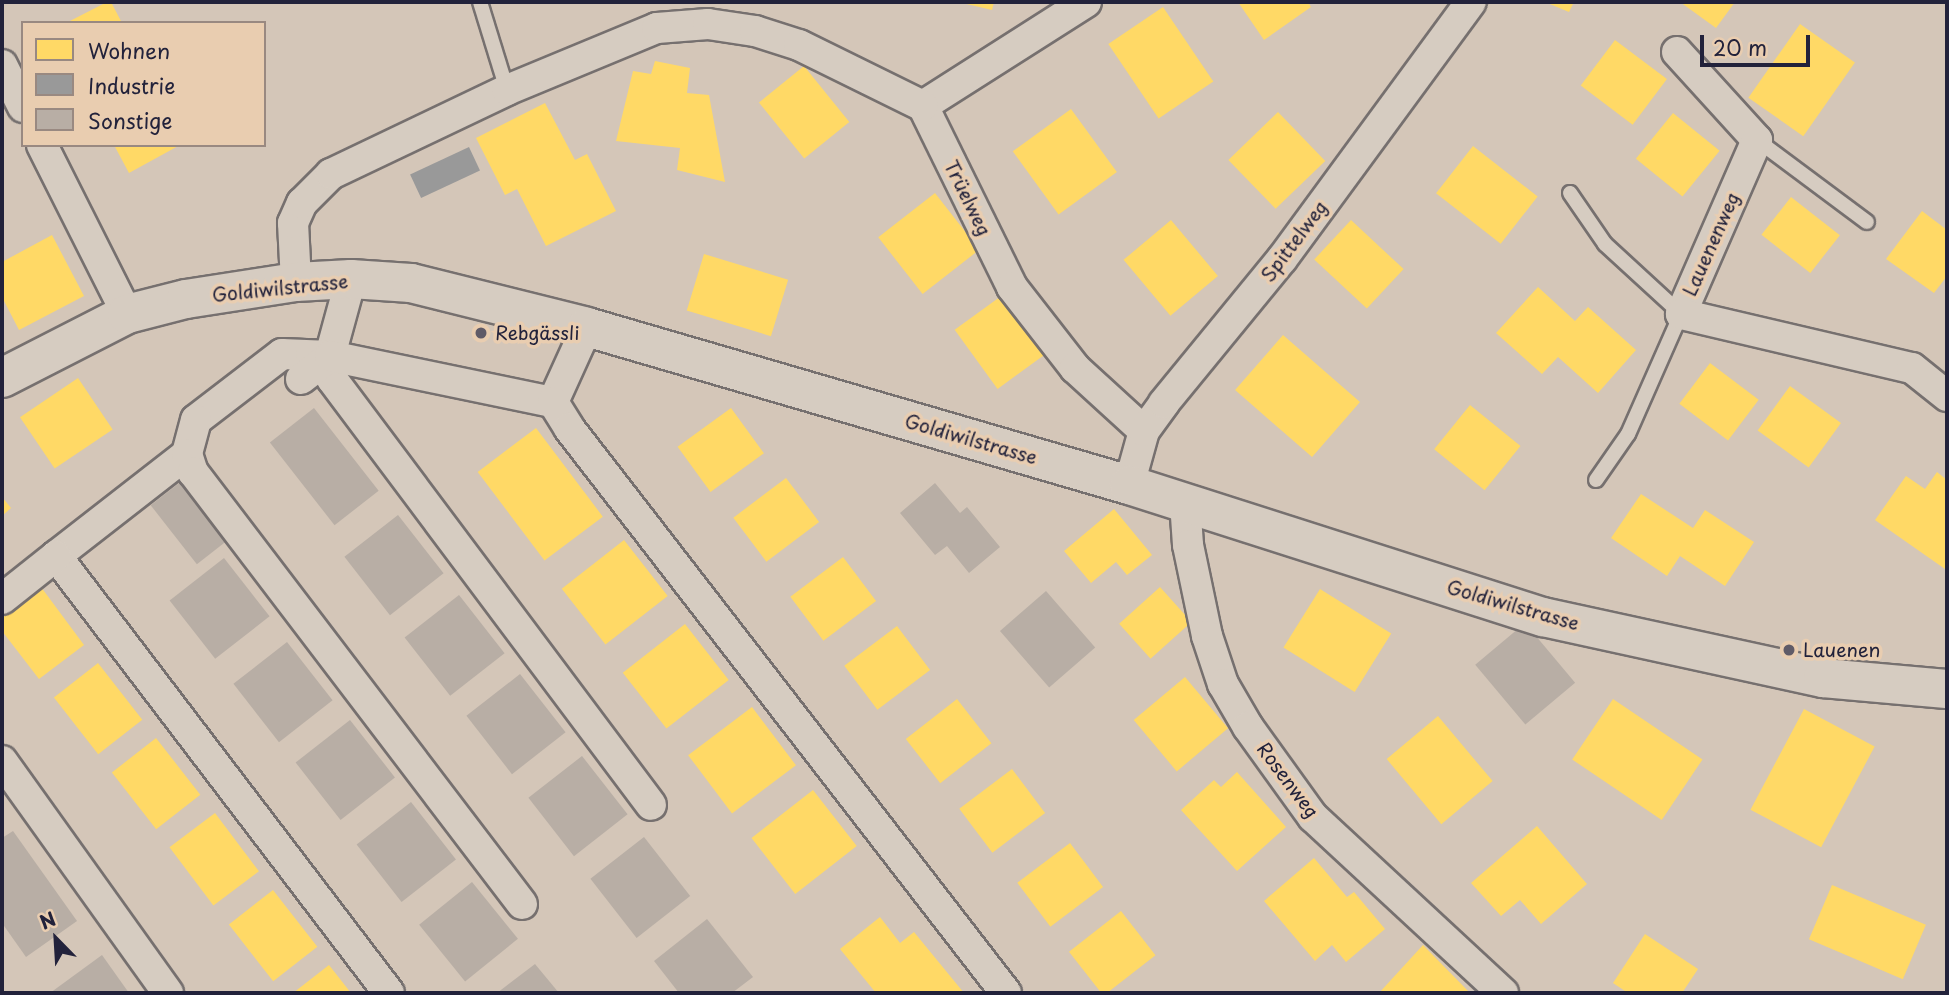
<!DOCTYPE html>
<meta charset="utf-8">
<style>
body{margin:0}
#map{position:relative;width:1949px;height:995px;overflow:hidden;background:#d4c6b8;font-family:"Playpen Sans",sans-serif}
div>[style]{position:absolute}
.homes>*{inset:0;background:#ffd966;transform-origin:0 0}
.industry>*{inset:0;background:#999;transform-origin:0 0}
.building>*{inset:0;background:#b8aea5;transform-origin:0 0}
.roads{filter:drop-shadow(2px 0 #76706f) drop-shadow(-2px 0 #76706f) drop-shadow(0 2px #76706f) drop-shadow(0 -2px #76706f)}
.lane>*{height:14px;margin:-7px;padding:0 7px;transform-origin:7px;border-radius:7px;background:#d6ccc1}
.street>*{height:30px;margin:-15px;padding:0 15px;transform-origin:15px;border-radius:15px;background:#d6ccc1}
.secondary>*{height:38px;margin:-19px;padding:0 19px;transform-origin:19px;border-radius:19px;background:#d6ccc1}
.dots>*{width:19px;height:19px;translate:-50% -50%;box-sizing:border-box;border:4px solid #e9cdb0;border-radius:50%}
span{translate:-50% -50%;white-space:nowrap;text-align:center;line-height:1.15;-webkit-text-stroke:7px #e9cdb0;paint-order:stroke}
.street-label{font-size:19px;color:#22223b}
.poi-label{font-size:19px;color:#22223b}
.left{translate:0 -50%;text-align:left}
.frame{position:absolute;inset:0;border:4px solid #22223b;pointer-events:none}
.legend{position:absolute;left:21px;top:21px;width:245px;height:126px;box-sizing:border-box;background:#e9cdb0;border:2px solid #998981;margin:0;padding:9px 12px;list-style:none;font-size:21px;color:#22223b}
.legend li{display:flex;align-items:center;gap:14px;height:35px}
.legend b{width:35px;border:2px solid #998981}
.north{position:absolute;left:21px;top:904px;width:70px;height:70px;-webkit-text-stroke:5px #e9cdb0;paint-order:stroke;rotate:336deg;font-size:19px;font-weight:700;line-height:28px;text-align:center;color:#22223b}
.north::after{content:'';display:block;margin:auto;width:24px;height:32px;background:#22223b;clip-path:polygon(50% 0,100% 100%,50% 72%,0 100%)}
.scale{position:absolute;left:1700px;top:35px;width:110px;height:32px;box-sizing:border-box;border:4px solid #22223b;border-top:0;padding-left:9px;font-size:21px;line-height:24px;white-space:nowrap;color:#22223b;-webkit-text-stroke:5px #e9cdb0;paint-order:stroke}
</style>
<div id="map">
<div class="homes">
<div style="clip-path:polygon(107px 2px,111px 2px,122px 23px,66px 23px)"></div>
<div style="clip-path:polygon(958px 2px,994px 2px,992px 10px)"></div>
<div style="clip-path:polygon(1238px 2px,1308px 2px,1311px 7px,1264px 40px)"></div>
<div style="clip-path:polygon(1545px 2px,1574px 2px,1569px 12px)"></div>
<div style="clip-path:polygon(1680px 2px,1735px 2px,1716px 28px)"></div>
<div style="left:1163px;top:7px;width:90px;height:66px;rotate:56deg"></div>
<div style="left:1800px;top:24px;width:67px;height:90px;rotate:35deg"></div>
<div style="left:1615px;top:40px;width:65px;height:57px;rotate:37deg"></div>
<div style="clip-path:polygon(655px 61px,690px 68px,687px 93px,709px 95px,725px 182px,677px 170px,680px 148px,616px 141px,633px 71px,651px 74px)"></div>
<div style="left:804px;top:66px;width:72px;height:58px;rotate:51deg"></div>
<div style="clip-path:polygon(545px 103px,575px 160px,587px 154px,616px 211px,546px 246px,517px 189px,505px 195px,476px 138px)"></div>
<div style="left:1071px;top:109px;width:78px;height:72px;rotate:54deg"></div>
<div style="left:1278px;top:112px;width:68px;height:69px;rotate:46deg"></div>
<div style="left:1673px;top:113px;width:60px;height:59px;rotate:39deg"></div>
<div style="clip-path:polygon(114px 145px,180px 145px,129px 173px)"></div>
<div style="left:1473px;top:146px;width:82px;height:60px;rotate:38deg"></div>
<div style="left:935px;top:193px;width:72px;height:72px;rotate:52deg"></div>
<div style="left:1791px;top:197px;width:62px;height:48px;rotate:38deg"></div>
<div style="clip-path:polygon(1922px 211px,1947px 230px,1947px 276px,1934px 293px,1886px 259px)"></div>
<div style="left:1171px;top:220px;width:73px;height:62px;rotate:50deg"></div>
<div style="left:1351px;top:220px;width:72px;height:54px;rotate:43deg"></div>
<div style="clip-path:polygon(52px 235px,84px 296px,19px 330px,2px 297px,2px 262px)"></div>
<div style="left:704px;top:254px;width:88px;height:59px;rotate:17deg"></div>
<div style="clip-path:polygon(1538px 287px,1575px 321px,1588px 307px,1636px 350px,1598px 393px,1558px 357px,1542px 374px,1496px 333px)"></div>
<div style="left:1004px;top:294px;width:73px;height:61px;rotate:54deg"></div>
<div style="left:1283px;top:335px;width:102px;height:73px;rotate:41deg"></div>
<div style="left:1710px;top:363px;width:61px;height:51px;rotate:37deg"></div>
<div style="left:78px;top:378px;width:62px;height:70px;rotate:56deg"></div>
<div style="left:1790px;top:386px;width:63px;height:55px;rotate:36deg"></div>
<div style="left:1470px;top:405px;width:65px;height:57px;rotate:39deg"></div>
<div style="left:731px;top:408px;width:56px;height:66px;rotate:54deg"></div>
<div style="left:536px;top:428px;width:111px;height:73px;rotate:53deg"></div>
<div style="clip-path:polygon(1937px 472px,1947px 480px,1945px 569px,1875px 520px,1906px 476px,1925px 489px)"></div>
<div style="left:786px;top:478px;width:55px;height:66px;rotate:53deg"></div>
<div style="clip-path:polygon(1641px 494px,1693px 528px,1705px 510px,1754px 542px,1725px 586px,1680px 556px,1667px 576px,1611px 538px)"></div>
<div style="clip-path:polygon(2px 497px,11px 508px,2px 516px)"></div>
<div style="clip-path:polygon(1114px 509px,1152px 555px,1127px 575px,1116px 562px,1091px 583px,1064px 551px)"></div>
<div style="left:624px;top:540px;width:71px;height:79px;rotate:52deg"></div>
<div style="left:843px;top:557px;width:55px;height:66px;rotate:53deg"></div>
<div style="clip-path:polygon(41px 587px,84px 645px,39px 679px,2px 631px,2px 618px)"></div>
<div style="left:1160px;top:587px;width:47px;height:55px;rotate:48deg"></div>
<div style="left:1320px;top:589px;width:84px;height:69px;rotate:32deg"></div>
<div style="left:685px;top:624px;width:71px;height:79px;rotate:52deg"></div>
<div style="left:897px;top:626px;width:55px;height:66px;rotate:53deg"></div>
<div style="left:98px;top:663px;width:72px;height:56px;rotate:52deg"></div>
<div style="left:1185px;top:677px;width:67px;height:67px;rotate:50deg"></div>
<div style="left:957px;top:699px;width:56px;height:65px;rotate:52deg"></div>
<div style="left:1613px;top:699px;width:108px;height:73px;rotate:34deg"></div>
<div style="left:752px;top:707px;width:73px;height:80px;rotate:53deg"></div>
<div style="left:1804px;top:709px;width:80px;height:114px;rotate:28deg"></div>
<div style="left:1438px;top:716px;width:85px;height:67px;rotate:50deg"></div>
<div style="left:156px;top:738px;width:72px;height:56px;rotate:52deg"></div>
<div style="left:1012px;top:769px;width:55px;height:66px;rotate:53deg"></div>
<div style="clip-path:polygon(1237px 772px,1286px 827px,1237px 871px,1181px 810px,1214px 780px,1221px 787px)"></div>
<div style="left:813px;top:790px;width:71px;height:78px;rotate:52deg"></div>
<div style="left:215px;top:813px;width:73px;height:57px;rotate:53deg"></div>
<div style="clip-path:polygon(1537px 826px,1587px 884px,1541px 924px,1520px 900px,1501px 916px,1471px 883px)"></div>
<div style="left:1070px;top:843px;width:55px;height:66px;rotate:53deg"></div>
<div style="clip-path:polygon(1314px 858px,1347px 897px,1354px 892px,1385px 929px,1346px 962px,1332px 945px,1315px 961px,1264px 901px)"></div>
<div style="left:1832px;top:885px;width:102px;height:59px;rotate:23deg"></div>
<div style="left:273px;top:890px;width:72px;height:56px;rotate:52deg"></div>
<div style="left:1121px;top:911px;width:56px;height:66px;rotate:52deg"></div>
<div style="clip-path:polygon(880px 917px,900px 943px,914px 932px,964px 993px,876px 993px,840px 949px)"></div>
<div style="clip-path:polygon(1645px 934px,1698px 969px,1682px 993px,1628px 993px,1613px 983px)"></div>
<div style="clip-path:polygon(1423px 945px,1470px 993px,1379px 993px)"></div>
<div style="clip-path:polygon(329px 965px,351px 993px,293px 993px)"></div>
</div>
<div class="industry">
<div style="left:469px;top:147px;width:26px;height:65px;rotate:65deg"></div>
</div>
<div class="building">
<div style="left:314px;top:408px;width:105px;height:56px;rotate:52deg"></div>
<div style="left:183px;top:480px;width:75px;height:41px;rotate:52deg"></div>
<div style="clip-path:polygon(935px 483px,960px 513px,967px 507px,1000px 547px,969px 573px,947px 546px,935px 555px,900px 513px)"></div>
<div style="left:398px;top:515px;width:74px;height:68px;rotate:52deg"></div>
<div style="left:224px;top:558px;width:74px;height:69px;rotate:52deg"></div>
<div style="left:1046px;top:591px;width:75px;height:61px;rotate:49deg"></div>
<div style="left:459px;top:595px;width:74px;height:69px;rotate:52deg"></div>
<div style="left:1525px;top:623px;width:78px;height:65px;rotate:50deg"></div>
<div style="left:287px;top:642px;width:74px;height:68px;rotate:52deg"></div>
<div style="left:520px;top:674px;width:74px;height:68px;rotate:52deg"></div>
<div style="left:350px;top:720px;width:73px;height:69px;rotate:52deg"></div>
<div style="left:582px;top:756px;width:74px;height:68px;rotate:52deg"></div>
<div style="left:411px;top:802px;width:73px;height:69px;rotate:52deg"></div>
<div style="clip-path:polygon(13px 831px,77px 921px,26px 957px,2px 923px,2px 838px)"></div>
<div style="left:644px;top:837px;width:75px;height:68px;rotate:52deg"></div>
<div style="left:472px;top:882px;width:73px;height:68px;rotate:51deg"></div>
<div style="clip-path:polygon(707px 919px,753px 977px,732px 993px,679px 993px,654px 961px)"></div>
<div style="clip-path:polygon(102px 955px,129px 993px,50px 993px)"></div>
<div style="clip-path:polygon(535px 964px,559px 993px,497px 993px)"></div>
</div>
<div class="roads">
<div class="lane">
<div style="left:480px;top:2px;width:92px;rotate:72.9deg"></div>
<div style="left:1757px;top:140px;width:137px;rotate:36.7deg"></div>
<div style="left:1570px;top:193px;width:62px;rotate:55.5deg"></div>
<div style="left:1605px;top:244px;width:103px;rotate:42.6deg"></div>
<div style="left:1681px;top:314px;width:131px;rotate:113.8deg"></div>
<div style="left:1628px;top:434px;width:56px;rotate:124.8deg"></div>
</div>
<div class="street">
<div style="left:1086px;top:2px;width:193px;rotate:147.5deg"></div>
<div style="left:923px;top:106px;width:202px;rotate:63.8deg"></div>
<div style="left:1012px;top:287px;width:103px;rotate:52.1deg"></div>
<div style="left:1075px;top:368px;width:93px;rotate:42.4deg"></div>
<div style="left:1677px;top:52px;width:119px;rotate:47.7deg"></div>
<div style="left:1757px;top:140px;width:190px;rotate:113.6deg"></div>
<div style="left:1681px;top:314px;width:237px;rotate:13.2deg"></div>
<div style="left:1912px;top:368px;width:45px;rotate:38.7deg"></div>
<div style="left:2px;top:65px;width:47px;rotate:63.4deg"></div>
<div style="left:42px;top:145px;width:189px;rotate:63.3deg"></div>
<div style="left:351px;top:279px;width:80px;rotate:105.3deg"></div>
<div style="left:330px;top:356px;width:48px;rotate:-177.6deg"></div>
<div style="left:282px;top:354px;width:108px;rotate:142.5deg"></div>
<div style="left:196px;top:420px;width:35px;rotate:105deg"></div>
<div style="left:187px;top:454px;width:166px;rotate:142.1deg"></div>
<div style="left:56px;top:556px;width:549px;rotate:52.69deg"></div>
<div style="left:296px;top:282px;width:59px;rotate:-92.9deg"></div>
<div style="left:293px;top:223px;width:22px;rotate:-66deg"></div>
<div style="left:302px;top:203px;width:41px;rotate:-45deg"></div>
<div style="left:331px;top:174px;width:195px;rotate:-25.5deg"></div>
<div style="left:507px;top:90px;width:162px;rotate:-22.5deg"></div>
<div style="left:657px;top:28px;width:51px;rotate:-4.5deg"></div>
<div style="left:708px;top:24px;width:48px;rotate:8.5deg"></div>
<div style="left:755px;top:31px;width:46px;rotate:17.7deg"></div>
<div style="left:799px;top:45px;width:138px;rotate:26.2deg"></div>
<div style="left:330px;top:356px;width:23px;rotate:85deg"></div>
<div style="left:332px;top:379px;width:532px;rotate:53.17deg"></div>
<div style="left:301px;top:379px;width:37px;rotate:-38deg"></div>
<div style="left:330px;top:356px;width:228px;rotate:11.7deg"></div>
<div style="left:553px;top:402px;width:82px;rotate:-65.6deg"></div>
<div style="left:553px;top:402px;width:31px;rotate:58deg"></div>
<div style="left:569px;top:428px;width:714px;rotate:52.28deg"></div>
<div style="left:187px;top:454px;width:19px;rotate:72deg"></div>
<div style="left:193px;top:472px;width:543px;rotate:52.71deg"></div>
<div style="left:1129px;top:485px;width:56px;rotate:-74.5deg"></div>
<div style="left:1144px;top:431px;width:34px;rotate:-54deg"></div>
<div style="left:1164px;top:403px;width:186px;rotate:-50.7deg"></div>
<div style="left:1282px;top:259px;width:319px;rotate:-53.7deg"></div>
<div style="left:1185px;top:502px;width:43px;rotate:86deg"></div>
<div style="left:1188px;top:545px;width:93px;rotate:78.2deg"></div>
<div style="left:1207px;top:636px;width:51px;rotate:71.6deg"></div>
<div style="left:1223px;top:684px;width:50px;rotate:59.8deg"></div>
<div style="left:1248px;top:727px;width:111px;rotate:54.2deg"></div>
<div style="left:1313px;top:817px;width:259px;rotate:42.8deg"></div>
<div style="left:2px;top:599px;width:69px;rotate:-38.5deg"></div>
<div style="left:2px;top:761px;width:285px;rotate:54.4deg"></div>
</div>
<div class="secondary">
<div style="left:2px;top:378px;width:140px;rotate:-27.1deg"></div>
<div style="left:127px;top:314px;width:61px;rotate:-14.3deg"></div>
<div style="left:186px;top:299px;width:111px;rotate:-8.8deg"></div>
<div style="left:296px;top:282px;width:55px;rotate:-3.1deg"></div>
<div style="left:351px;top:279px;width:60px;rotate:3.8deg"></div>
<div style="left:411px;top:283px;width:181px;rotate:14deg"></div>
<div style="left:587px;top:327px;width:565px;rotate:16.25deg"></div>
<div style="left:1129px;top:485px;width:435px;rotate:17.7deg"></div>
<div style="left:1543px;top:617px;width:287px;rotate:12.3deg"></div>
<div style="left:1823px;top:678px;width:124px;rotate:5.1deg"></div>
</div>
</div>
<div class="dots">
<div style="left:481px;top:333px;background:#605b67"></div>
<div style="left:1789px;top:650px;background:#605b67"></div>
</div>
<div class="street-label">
<span style="left:968px;top:198px;rotate:64deg">Trüelweg</span>
<span style="left:1294px;top:241px;rotate:-53deg">Spittelweg</span>
<span style="left:1711px;top:244px;rotate:-66deg">Lauenenweg</span>
<span style="left:280px;top:288px;rotate:-6deg">Goldiwilstrasse</span>
<span style="left:971px;top:439px;rotate:16deg">Goldiwilstrasse</span>
<span style="left:1513px;top:605px;rotate:16deg">Goldiwilstrasse</span>
<span style="left:1288px;top:780px;rotate:53deg">Rosenweg</span>
</div>
<div class="poi-label">
<span class="left" style="left:495px;top:333px">Rebgässli</span>
<span class="left" style="left:1803px;top:650px">Lauenen</span>
</div>
<div class="frame"></div>
<ul class="legend">
<li><b style="height:19px;background:#ffd966"></b>Wohnen</li>
<li><b style="height:19px;background:#999"></b>Industrie</li>
<li><b style="height:19px;background:#b8aea5"></b>Sonstige</li>
</ul>
<div class="north">N</div>
<div class="scale">20 m</div>
</div>
